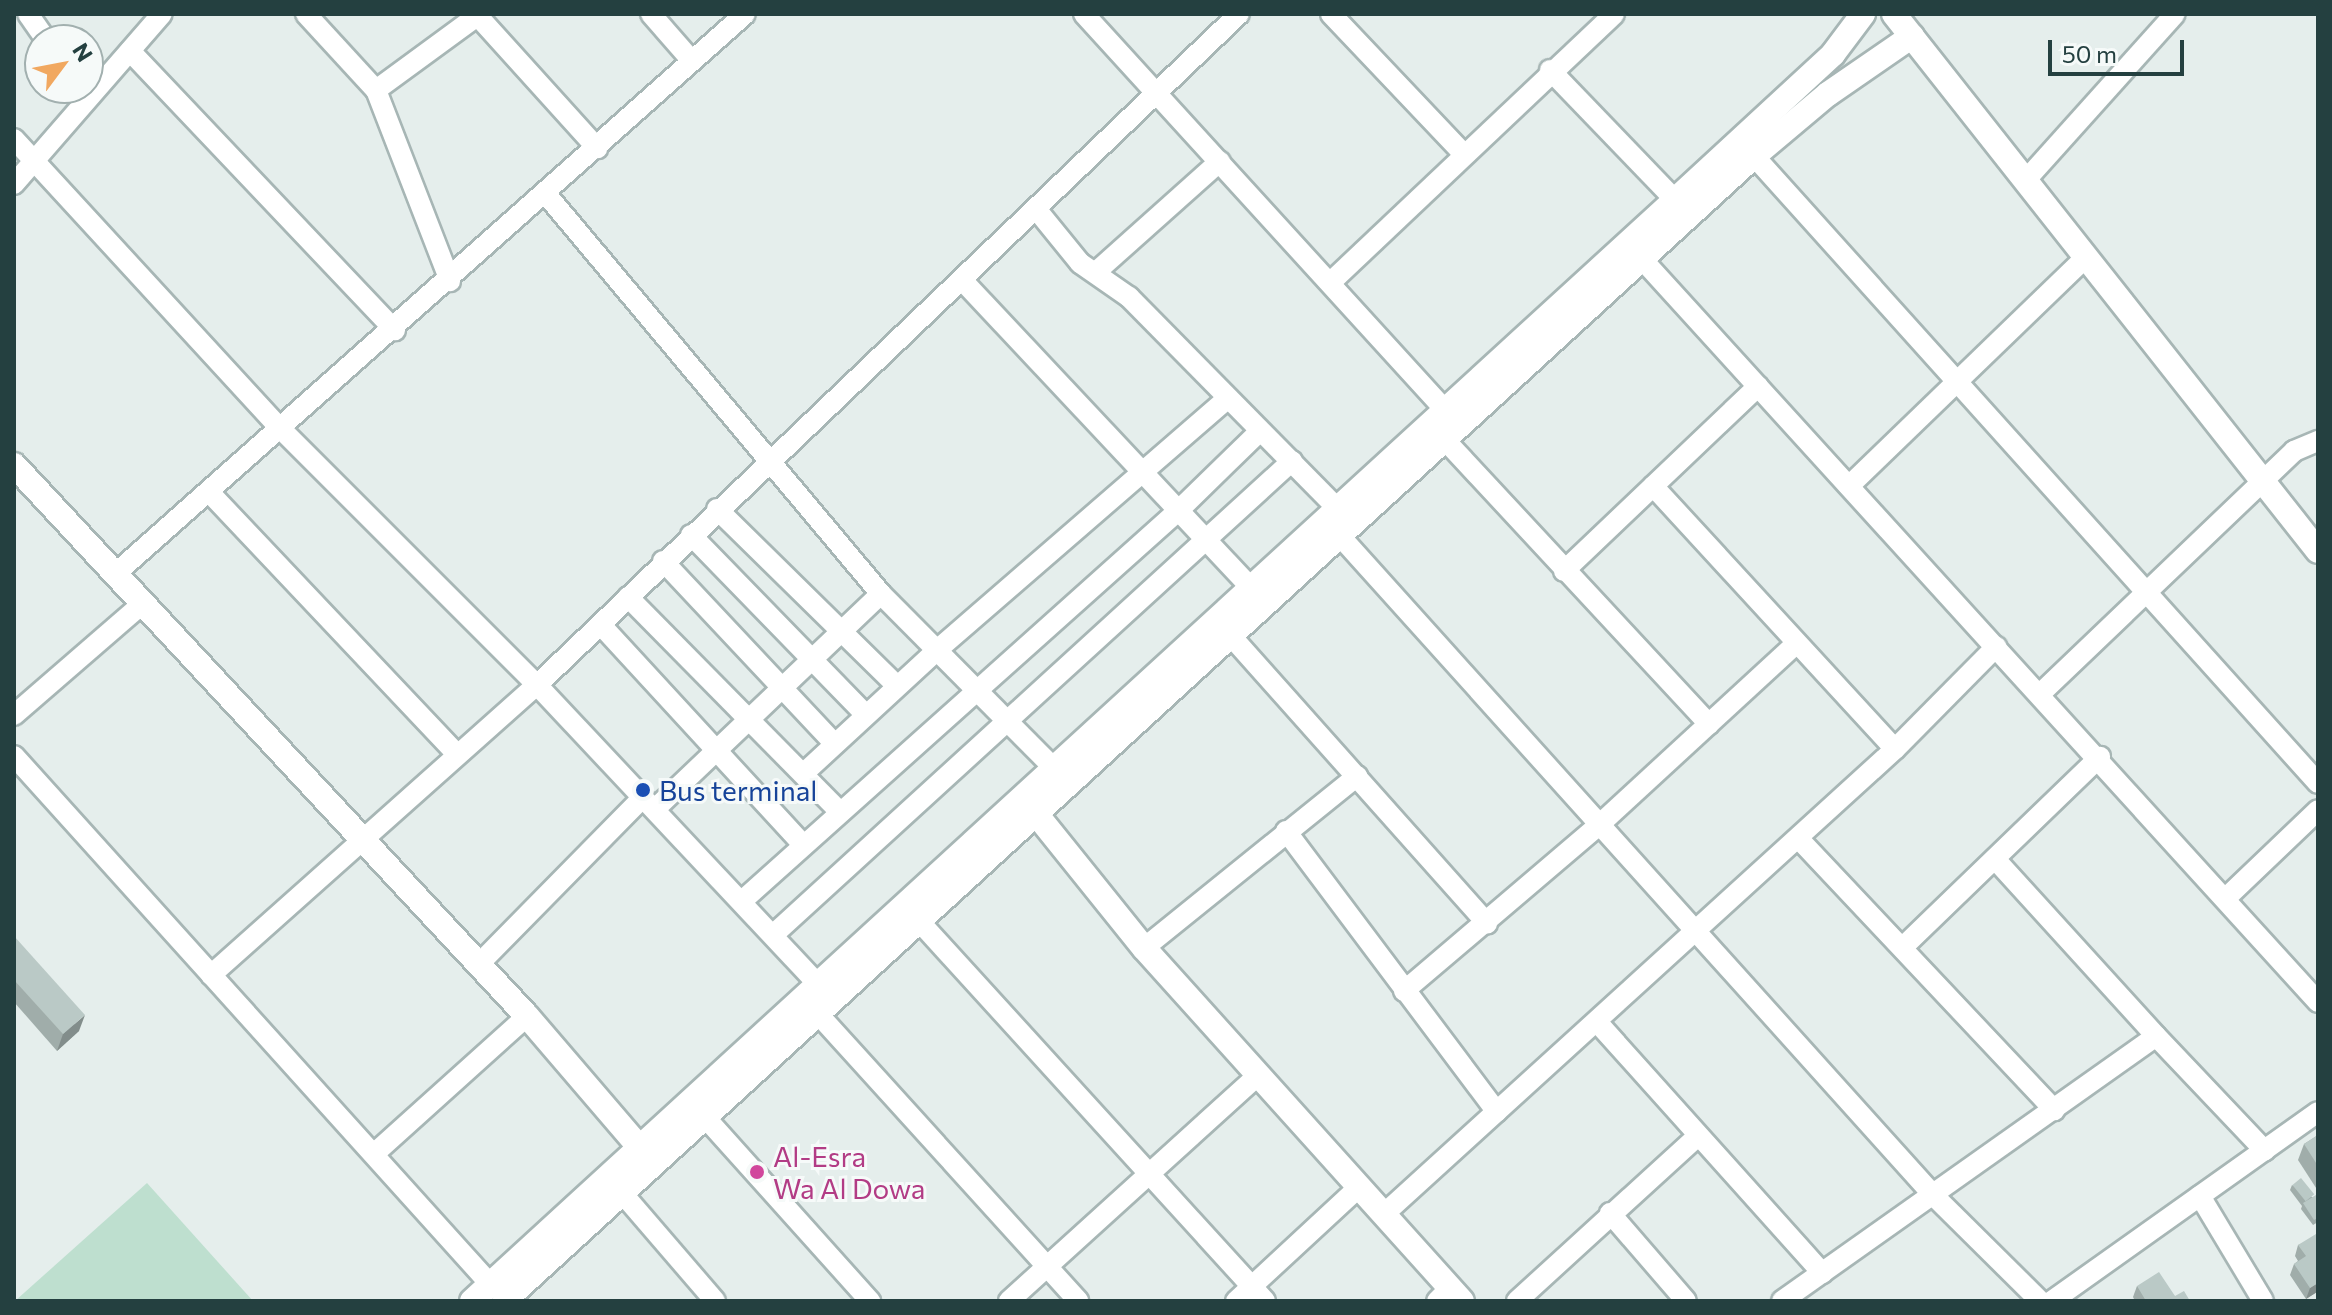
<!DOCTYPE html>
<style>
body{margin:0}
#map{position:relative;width:2332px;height:1315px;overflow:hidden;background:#e5eeec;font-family:Commissioner,sans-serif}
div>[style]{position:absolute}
.green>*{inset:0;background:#bedfcf}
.roads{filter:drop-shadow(2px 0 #a7b6b5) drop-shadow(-2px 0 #a7b6b5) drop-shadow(0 2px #a7b6b5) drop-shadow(0 -2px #a7b6b5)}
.minor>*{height:20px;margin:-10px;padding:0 10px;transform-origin:10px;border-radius:10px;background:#fff}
.tertiary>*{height:24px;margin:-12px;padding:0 12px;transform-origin:12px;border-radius:12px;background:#fff}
.wall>*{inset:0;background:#a0adaa}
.shaded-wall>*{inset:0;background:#828d8b}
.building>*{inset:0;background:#bac9c6;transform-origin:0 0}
.dots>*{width:22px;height:22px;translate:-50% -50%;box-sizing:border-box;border:4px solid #f6faf9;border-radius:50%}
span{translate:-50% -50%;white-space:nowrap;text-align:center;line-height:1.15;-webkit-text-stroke:6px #f6faf9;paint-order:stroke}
.transit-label{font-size:28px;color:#164399}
.left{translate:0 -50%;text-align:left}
.hotel-label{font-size:28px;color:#b23c85}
.frame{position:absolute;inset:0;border:16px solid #244040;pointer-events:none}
.north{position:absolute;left:24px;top:24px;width:80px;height:80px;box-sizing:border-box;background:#f6faf9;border:2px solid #a2b0af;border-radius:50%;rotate:58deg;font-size:22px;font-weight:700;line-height:32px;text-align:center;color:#244040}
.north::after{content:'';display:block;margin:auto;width:28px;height:36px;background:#f1a860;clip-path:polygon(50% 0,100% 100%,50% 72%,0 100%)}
.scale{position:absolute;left:2048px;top:40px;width:136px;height:36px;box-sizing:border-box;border:4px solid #244040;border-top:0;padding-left:10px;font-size:24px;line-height:28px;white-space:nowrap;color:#244040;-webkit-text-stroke:6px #f6faf9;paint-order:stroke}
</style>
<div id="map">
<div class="green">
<div style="clip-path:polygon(147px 1183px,253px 1301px,15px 1301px)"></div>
</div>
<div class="roads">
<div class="minor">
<div style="left:28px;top:14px;width:32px;rotate:55deg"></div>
<div style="left:306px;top:14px;width:103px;rotate:47.4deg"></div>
<div style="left:376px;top:90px;width:205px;rotate:68.8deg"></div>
<div style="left:476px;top:14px;width:181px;rotate:47.9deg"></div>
<div style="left:651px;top:14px;width:62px;rotate:48.9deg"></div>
<div style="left:1084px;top:14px;width:552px;rotate:47.64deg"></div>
<div style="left:1331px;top:14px;width:192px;rotate:46.5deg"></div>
<div style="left:130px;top:51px;width:385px;rotate:46.5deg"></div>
<div style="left:1550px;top:70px;width:180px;rotate:46.1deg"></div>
<div style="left:376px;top:90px;width:125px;rotate:-36.2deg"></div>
<div style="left:14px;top:139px;width:396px;rotate:47.4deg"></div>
<div style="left:282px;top:430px;width:361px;rotate:45deg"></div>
<div style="left:537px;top:685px;width:407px;rotate:46.8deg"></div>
<div style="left:1754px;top:156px;width:843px;rotate:48.03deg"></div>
<div style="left:2025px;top:181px;width:224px;rotate:-48.1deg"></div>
<div style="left:14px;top:184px;width:225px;rotate:-49deg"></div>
<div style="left:546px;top:194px;width:522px;rotate:50.05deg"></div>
<div style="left:881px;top:594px;width:243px;rotate:45.2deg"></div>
<div style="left:1037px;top:210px;width:68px;rotate:50.9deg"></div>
<div style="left:1080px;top:263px;width:60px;rotate:34.8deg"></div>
<div style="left:1129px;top:297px;width:295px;rotate:45.4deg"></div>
<div style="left:1641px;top:258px;width:1006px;rotate:47.7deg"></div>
<div style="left:1096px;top:272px;width:166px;rotate:-41.8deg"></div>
<div style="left:962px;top:280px;width:421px;rotate:46.8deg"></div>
<div style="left:1332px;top:281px;width:388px;rotate:-43.4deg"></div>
<div style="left:1445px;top:440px;width:388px;rotate:47.1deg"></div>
<div style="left:1653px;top:486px;width:357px;rotate:47.4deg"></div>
<div style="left:1849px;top:486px;width:330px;rotate:-44deg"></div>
<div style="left:210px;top:493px;width:359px;rotate:46.6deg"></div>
<div style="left:717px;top:509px;width:252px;rotate:44.5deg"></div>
<div style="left:691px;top:535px;width:250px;rotate:45.8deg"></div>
<div style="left:1340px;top:536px;width:888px;rotate:48.01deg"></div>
<div style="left:1934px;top:1196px;width:149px;rotate:44.7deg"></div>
<div style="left:663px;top:561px;width:250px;rotate:46.8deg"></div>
<div style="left:1564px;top:571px;width:268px;rotate:-43.6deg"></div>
<div style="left:114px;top:575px;width:844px;rotate:-41.64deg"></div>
<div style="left:628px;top:597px;width:302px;rotate:45.4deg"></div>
<div style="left:601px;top:625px;width:299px;rotate:47.4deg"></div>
<div style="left:1231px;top:636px;width:385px;rotate:48.3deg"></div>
<div style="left:2040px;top:694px;width:352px;rotate:-43.7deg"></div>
<div style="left:2294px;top:451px;width:26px;rotate:-23deg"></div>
<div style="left:14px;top:715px;width:169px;rotate:-40.9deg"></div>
<div style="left:14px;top:756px;width:711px;rotate:47.96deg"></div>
<div style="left:804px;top:773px;width:180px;rotate:-42.7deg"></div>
<div style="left:936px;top:651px;width:385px;rotate:-40.9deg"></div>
<div style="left:655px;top:809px;width:312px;rotate:-43.6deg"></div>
<div style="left:1286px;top:831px;width:351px;rotate:53.1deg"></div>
<div style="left:1798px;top:838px;width:374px;rotate:46.7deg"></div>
<div style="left:1995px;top:859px;width:239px;rotate:47.7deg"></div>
<div style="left:2226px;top:898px;width:127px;rotate:-43.7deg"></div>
<div style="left:742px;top:901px;width:586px;rotate:-41.82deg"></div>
<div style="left:1179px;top:510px;width:113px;rotate:-44.3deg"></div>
<div style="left:919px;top:921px;width:514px;rotate:47.68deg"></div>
<div style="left:773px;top:935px;width:703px;rotate:-42.41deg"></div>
<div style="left:1903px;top:947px;width:274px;rotate:-44deg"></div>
<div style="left:1144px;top:948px;width:274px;rotate:-38.9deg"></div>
<div style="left:478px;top:965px;width:235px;rotate:-45.5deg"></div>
<div style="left:211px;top:975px;width:436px;rotate:-41.7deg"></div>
<div style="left:537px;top:685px;width:971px;rotate:-43.71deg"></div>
<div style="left:1404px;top:991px;width:257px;rotate:-40.4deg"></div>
<div style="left:1600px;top:824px;width:266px;rotate:-42.6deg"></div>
<div style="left:809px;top:1004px;width:401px;rotate:47.8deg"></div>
<div style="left:1598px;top:1023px;width:336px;rotate:48.1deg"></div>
<div style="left:704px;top:1116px;width:249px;rotate:48.1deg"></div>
<div style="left:375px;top:1153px;width:205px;rotate:-42deg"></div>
<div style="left:623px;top:1194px;width:141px;rotate:49.3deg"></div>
<div style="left:2200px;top:1196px;width:122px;rotate:59deg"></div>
<div style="left:1610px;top:1213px;width:116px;rotate:49.2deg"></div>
<div style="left:1384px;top:1214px;width:691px;rotate:-42.3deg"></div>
<div style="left:1895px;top:749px;width:144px;rotate:-45.3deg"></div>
<div style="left:1009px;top:1301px;width:336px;rotate:-42.2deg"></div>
<div style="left:1236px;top:1301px;width:169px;rotate:-42.8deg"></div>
<div style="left:1437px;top:1301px;width:18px;rotate:-45deg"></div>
<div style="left:1517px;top:1301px;width:245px;rotate:-42.4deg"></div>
<div style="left:1782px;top:1301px;width:458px;rotate:-35.3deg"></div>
<div style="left:2156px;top:1036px;width:158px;rotate:46.5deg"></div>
<div style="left:2052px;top:1301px;width:326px;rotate:-35.4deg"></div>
</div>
<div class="tertiary">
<div style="left:1894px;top:14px;width:684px;rotate:51.71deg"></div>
<div style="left:14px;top:465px;width:753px;rotate:47.05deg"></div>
<div style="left:527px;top:1016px;width:184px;rotate:49.4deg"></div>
<div style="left:1037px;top:815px;width:171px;rotate:51.2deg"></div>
<div style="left:1144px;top:948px;width:475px;rotate:48deg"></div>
<div style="left:472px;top:1301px;width:1631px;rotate:-42.47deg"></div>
<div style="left:1675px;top:200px;width:215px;rotate:-42.7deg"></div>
<div style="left:1833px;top:54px;width:50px;rotate:-53.1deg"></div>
<div style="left:504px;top:1301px;width:1695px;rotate:-42.49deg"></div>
<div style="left:1754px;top:156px;width:97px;rotate:-40deg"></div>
<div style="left:1828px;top:94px;width:102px;rotate:-34.6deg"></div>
</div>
</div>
<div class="wall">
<div style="clip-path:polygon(14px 936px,79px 1031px,57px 1051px,14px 1002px)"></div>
<div style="clip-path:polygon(2318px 1135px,2318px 1191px,2298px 1160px,2304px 1144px)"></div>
<div style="clip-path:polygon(2292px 1185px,2312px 1197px,2318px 1199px,2318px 1222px,2313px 1225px,2301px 1209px,2302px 1206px,2290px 1190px)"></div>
<div style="clip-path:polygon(2318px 1237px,2318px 1292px,2317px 1292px,2306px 1299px,2290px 1275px,2294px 1264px,2298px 1261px,2295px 1256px,2298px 1245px)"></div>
<div style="clip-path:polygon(2137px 1286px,2175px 1296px,2190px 1301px,2135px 1301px,2133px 1297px)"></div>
</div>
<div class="shaded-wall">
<div style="clip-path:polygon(85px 1015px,79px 1031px,57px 1051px,63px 1034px)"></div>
<div style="clip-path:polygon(2318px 1283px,2317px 1292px,2306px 1299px,2310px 1288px)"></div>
</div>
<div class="building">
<div style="clip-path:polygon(14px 936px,85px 1015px,63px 1034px,14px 980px)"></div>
<div style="clip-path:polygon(2318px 1135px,2318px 1166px,2304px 1144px)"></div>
<div style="left:2301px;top:1178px;width:21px;height:11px;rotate:51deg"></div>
<div style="clip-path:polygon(2316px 1195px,2318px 1199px,2318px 1218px,2314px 1220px,2303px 1203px)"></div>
<div style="clip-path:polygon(2316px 1234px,2318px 1237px,2318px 1283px,2310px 1288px,2294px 1264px,2306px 1256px,2298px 1245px)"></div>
<div style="clip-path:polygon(2159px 1272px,2175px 1296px,2184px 1291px,2190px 1301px,2146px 1301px,2137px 1286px)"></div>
</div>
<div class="dots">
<div style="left:643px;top:790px;background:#1a4fb4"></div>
<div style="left:757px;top:1172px;background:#d1479c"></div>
</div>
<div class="transit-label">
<span class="left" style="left:659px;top:790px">Bus terminal</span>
</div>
<div class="hotel-label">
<span class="left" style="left:773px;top:1172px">Al-Esra<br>Wa Al Dowa</span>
</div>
<div class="frame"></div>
<div class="north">N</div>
<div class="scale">50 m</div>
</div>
